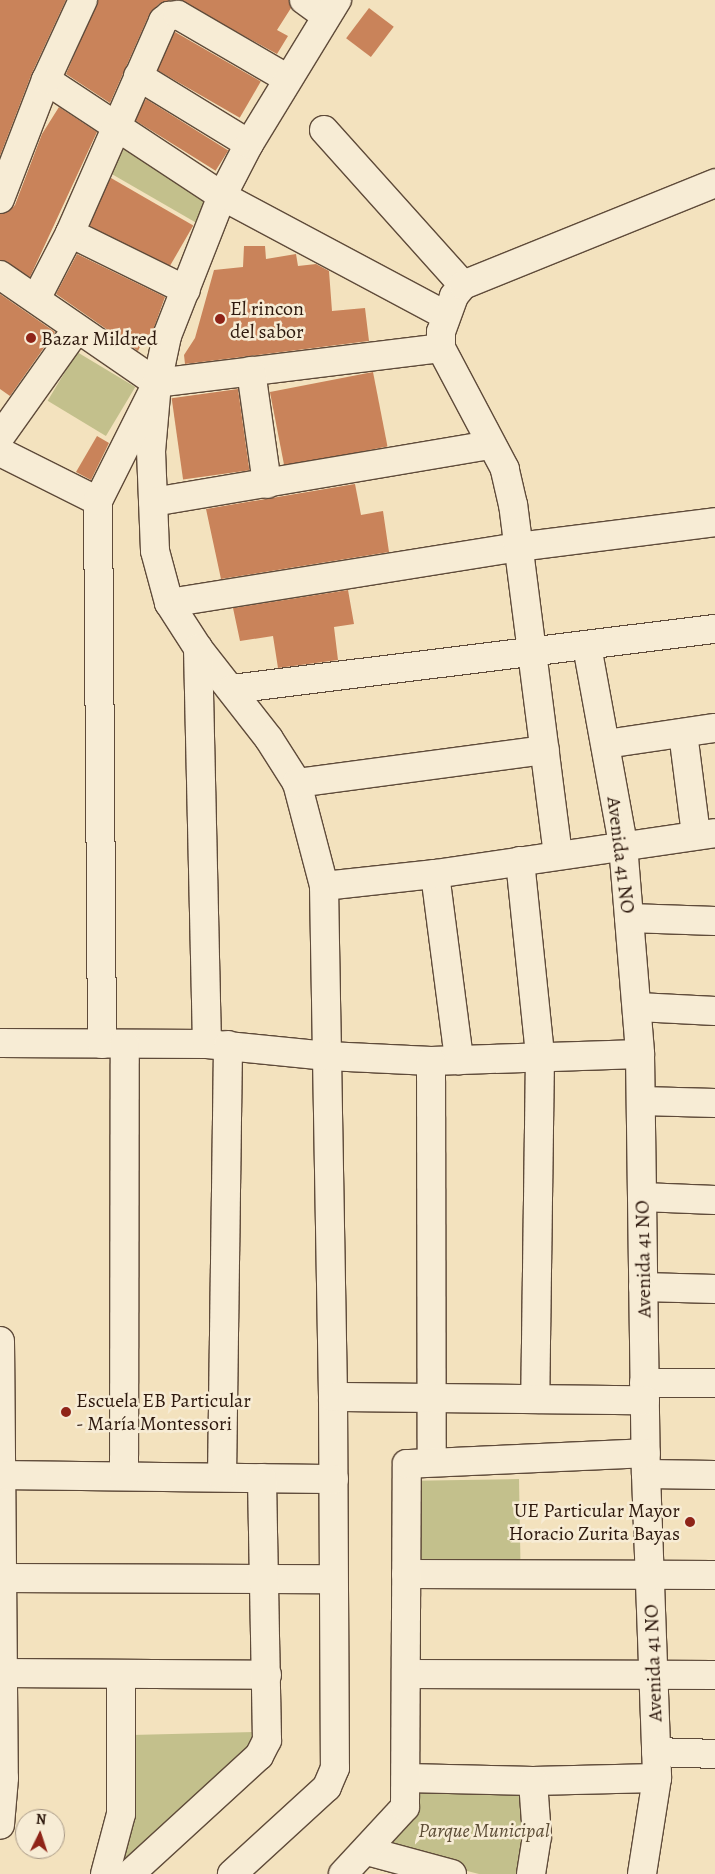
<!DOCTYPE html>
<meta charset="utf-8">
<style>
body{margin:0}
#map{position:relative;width:715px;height:1874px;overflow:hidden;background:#f3e2be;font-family:Alegreya,serif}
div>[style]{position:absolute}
.green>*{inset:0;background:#c3c08c;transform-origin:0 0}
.building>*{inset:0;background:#c9835a;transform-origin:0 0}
.roads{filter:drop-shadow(1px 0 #5f4b3a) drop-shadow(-1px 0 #5f4b3a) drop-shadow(0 1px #5f4b3a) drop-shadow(0 -1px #5f4b3a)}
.minor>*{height:28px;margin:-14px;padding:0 14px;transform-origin:14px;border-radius:14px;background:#f7ecd5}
.dots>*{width:14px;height:14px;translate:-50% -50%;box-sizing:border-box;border:2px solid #f7ecd5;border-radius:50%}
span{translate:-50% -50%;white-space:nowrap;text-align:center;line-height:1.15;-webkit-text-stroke:5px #f7ecd5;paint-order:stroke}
.poi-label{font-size:20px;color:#2e190e}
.left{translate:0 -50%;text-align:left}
.right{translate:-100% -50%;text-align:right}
.street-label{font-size:20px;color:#2e190e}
.park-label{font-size:20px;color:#5b4b34;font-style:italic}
.north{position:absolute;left:15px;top:1809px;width:50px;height:50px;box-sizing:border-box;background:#f7ecd5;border:1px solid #a79885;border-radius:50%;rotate:4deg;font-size:14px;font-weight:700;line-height:20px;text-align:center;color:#2e190e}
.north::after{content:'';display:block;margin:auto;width:18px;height:22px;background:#8f2418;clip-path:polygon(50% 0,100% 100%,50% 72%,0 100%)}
</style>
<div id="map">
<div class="green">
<div style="left:125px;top:147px;width:99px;height:30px;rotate:30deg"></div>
<div style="left:77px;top:352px;width:68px;height:57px;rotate:31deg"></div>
<div style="left:519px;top:1479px;width:90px;height:105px;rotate:89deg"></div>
<div style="clip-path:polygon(254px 1732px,257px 1752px,125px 1874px,117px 1845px,131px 1735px)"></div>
<div style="clip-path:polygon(411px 1784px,527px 1786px,525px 1874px,479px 1874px,377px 1848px)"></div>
</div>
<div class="building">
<div style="clip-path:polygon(0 0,66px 0,32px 73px,0 156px)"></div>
<div style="clip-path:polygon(98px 0,172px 0,159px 4px,149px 15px,110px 103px,66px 74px)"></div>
<div style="clip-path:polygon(179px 0,289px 0,291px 8px,277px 30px,288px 36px,277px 54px)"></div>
<div style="left:369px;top:8px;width:31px;height:38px;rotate:37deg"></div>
<div style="left:175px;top:32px;width:99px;height:42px;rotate:30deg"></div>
<div style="left:146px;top:99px;width:97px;height:24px;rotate:32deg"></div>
<div style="clip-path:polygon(59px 107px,97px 132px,30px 277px,0 260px,0 214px,9px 211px,15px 205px,42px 134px)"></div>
<div style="left:111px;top:178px;width:95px;height:52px;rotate:30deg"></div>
<div style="clip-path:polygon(244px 246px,265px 246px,266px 259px,296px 254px,298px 266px,316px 264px,329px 271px,332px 311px,365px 308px,369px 341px,185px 364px,184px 355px,195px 338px,214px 270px,243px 267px)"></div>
<div style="clip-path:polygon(77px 254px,165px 297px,151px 336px,146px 334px,138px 351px,56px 294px)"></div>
<div style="clip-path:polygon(0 294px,55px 332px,10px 396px,0 389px)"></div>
<div style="left:373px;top:372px;width:76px;height:105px;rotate:79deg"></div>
<div style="left:238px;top:389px;width:82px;height:67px;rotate:82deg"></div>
<div style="clip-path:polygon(97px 436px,109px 443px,91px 480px,76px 472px)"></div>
<div style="clip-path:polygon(355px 484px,361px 515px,383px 511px,389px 552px,221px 579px,206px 509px)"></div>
<div style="clip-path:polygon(348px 590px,354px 624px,334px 627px,338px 660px,278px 668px,273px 636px,240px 641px,233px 608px)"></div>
</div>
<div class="roads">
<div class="minor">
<div style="left:304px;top:0;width:26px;rotate:36deg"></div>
<div style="left:138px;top:76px;width:130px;rotate:31.5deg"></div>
<div style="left:46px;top:80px;width:211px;rotate:33.4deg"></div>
<div style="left:222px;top:196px;width:253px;rotate:28.1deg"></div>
<div style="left:324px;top:130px;width:208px;rotate:48.1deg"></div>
<div style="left:0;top:199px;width:128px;rotate:-68.9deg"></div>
<div style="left:46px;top:80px;width:88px;rotate:-65.2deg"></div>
<div style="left:70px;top:233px;width:129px;rotate:26.2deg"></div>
<div style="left:0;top:275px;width:191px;rotate:34.5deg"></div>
<div style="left:157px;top:383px;width:286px;rotate:-7deg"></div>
<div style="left:36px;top:299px;width:74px;rotate:-62.7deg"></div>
<div style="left:70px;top:233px;width:232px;rotate:-66.3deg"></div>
<div style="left:163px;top:21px;width:8px;rotate:-40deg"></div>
<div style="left:169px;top:16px;width:9px;rotate:-6deg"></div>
<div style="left:178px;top:15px;width:127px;rotate:30.2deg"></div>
<div style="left:251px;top:371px;width:114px;rotate:81.9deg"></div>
<div style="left:157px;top:383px;width:68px;rotate:95deg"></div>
<div style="left:151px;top:451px;width:100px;rotate:87.7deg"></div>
<div style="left:155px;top:551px;width:54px;rotate:74.9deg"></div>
<div style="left:169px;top:603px;width:54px;rotate:57.2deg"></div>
<div style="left:198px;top:648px;width:115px;rotate:52deg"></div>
<div style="left:269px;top:739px;width:52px;rotate:57.5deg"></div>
<div style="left:297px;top:783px;width:106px;rotate:75.3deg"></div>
<div style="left:324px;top:886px;width:511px;rotate:88.99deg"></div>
<div style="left:333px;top:1397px;width:371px;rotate:89.7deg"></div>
<div style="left:335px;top:1768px;width:21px;rotate:113deg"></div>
<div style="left:327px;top:1787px;width:129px;rotate:137.5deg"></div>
<div style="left:0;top:437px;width:131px;rotate:-54.6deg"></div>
<div style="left:0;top:452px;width:110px;rotate:26.6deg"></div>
<div style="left:153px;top:502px;width:343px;rotate:-9.6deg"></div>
<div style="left:169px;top:603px;width:353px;rotate:-9.1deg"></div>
<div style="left:518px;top:547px;width:199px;rotate:-7.2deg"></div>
<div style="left:587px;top:646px;width:202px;rotate:79.7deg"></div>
<div style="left:623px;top:845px;width:210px;rotate:85.3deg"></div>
<div style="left:640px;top:1054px;width:420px;rotate:89.2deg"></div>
<div style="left:646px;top:1474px;width:304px;rotate:87.9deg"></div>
<div style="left:657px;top:1778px;width:97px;rotate:98.9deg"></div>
<div style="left:198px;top:648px;width:396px;rotate:88.7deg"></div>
<div style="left:232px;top:689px;width:487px;rotate:-7.1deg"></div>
<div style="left:683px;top:733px;width:103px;rotate:82.7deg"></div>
<div style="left:606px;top:744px;width:110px;rotate:-8.4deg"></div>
<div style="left:297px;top:783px;width:250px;rotate:-7.6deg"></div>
<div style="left:558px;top:855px;width:353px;rotate:-97.3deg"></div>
<div style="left:513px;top:505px;width:37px;rotate:-103deg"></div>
<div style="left:505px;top:469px;width:137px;rotate:-117.9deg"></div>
<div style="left:441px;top:348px;width:16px;rotate:-90deg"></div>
<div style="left:441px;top:332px;width:38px;rotate:-70deg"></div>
<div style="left:454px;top:296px;width:14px;rotate:-51deg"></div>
<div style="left:463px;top:285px;width:272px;rotate:-22deg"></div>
<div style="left:520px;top:861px;width:196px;rotate:84.1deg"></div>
<div style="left:540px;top:1056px;width:343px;rotate:90.8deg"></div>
<div style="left:435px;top:874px;width:188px;rotate:82.6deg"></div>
<div style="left:324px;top:886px;width:112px;rotate:-6.2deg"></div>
<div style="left:435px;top:874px;width:283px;rotate:-8.3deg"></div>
<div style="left:629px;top:918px;width:86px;rotate:2deg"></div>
<div style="left:638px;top:1007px;width:77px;rotate:3deg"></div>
<div style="left:0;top:1043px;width:207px;rotate:0.3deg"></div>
<div style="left:207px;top:1044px;width:121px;rotate:5.7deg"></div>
<div style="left:327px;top:1056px;width:104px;rotate:2.8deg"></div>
<div style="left:431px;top:1061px;width:209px;rotate:-1.9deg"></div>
<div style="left:102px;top:1044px;width:543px;rotate:-90.42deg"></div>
<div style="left:98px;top:501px;width:132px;rotate:-63.4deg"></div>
<div style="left:157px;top:383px;width:48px;rotate:-78deg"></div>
<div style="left:167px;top:336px;width:150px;rotate:-68.6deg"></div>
<div style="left:222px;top:196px;width:59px;rotate:-62.6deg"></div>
<div style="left:249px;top:144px;width:169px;rotate:-58.6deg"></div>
<div style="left:431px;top:1061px;width:401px;rotate:89.9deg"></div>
<div style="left:641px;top:1101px;width:74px;rotate:1.5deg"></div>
<div style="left:642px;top:1197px;width:73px;rotate:2.4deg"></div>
<div style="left:643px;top:1287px;width:72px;rotate:1.6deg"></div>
<div style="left:0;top:1341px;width:437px;rotate:89.5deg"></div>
<div style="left:4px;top:1778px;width:47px;rotate:94.9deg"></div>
<div style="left:644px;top:1383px;width:71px"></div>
<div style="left:333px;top:1397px;width:312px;rotate:0.6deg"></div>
<div style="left:646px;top:1474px;width:69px;rotate:0.8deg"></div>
<div style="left:3px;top:1475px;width:331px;rotate:0.7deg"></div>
<div style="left:124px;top:1476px;width:432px;rotate:-89.9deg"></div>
<div style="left:222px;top:1477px;width:432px;rotate:-89.2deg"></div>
<div style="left:406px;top:1574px;width:309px;rotate:0.2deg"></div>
<div style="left:2px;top:1578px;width:331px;rotate:0.2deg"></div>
<div style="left:3px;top:1673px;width:264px;rotate:0.4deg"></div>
<div style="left:406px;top:1674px;width:309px;rotate:0.2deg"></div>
<div style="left:656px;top:1752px;width:59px;rotate:1.9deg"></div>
<div style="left:406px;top:1778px;width:127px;rotate:1.4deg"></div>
<div style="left:533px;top:1781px;width:124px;rotate:-1.4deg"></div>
<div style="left:367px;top:1851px;width:88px;rotate:15.1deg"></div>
<div style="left:105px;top:1874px;width:62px;rotate:-75.1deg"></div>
<div style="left:121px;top:1814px;width:140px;rotate:-90deg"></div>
<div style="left:130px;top:1874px;width:175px;rotate:-42.5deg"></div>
<div style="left:259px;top:1756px;width:18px;rotate:-63deg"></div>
<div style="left:267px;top:1740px;width:262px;rotate:-91.1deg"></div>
<div style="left:343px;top:1874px;width:91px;rotate:-47.2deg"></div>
<div style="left:405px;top:1807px;width:343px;rotate:-89.7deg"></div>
<div style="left:407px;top:1464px;width:239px;rotate:-2.6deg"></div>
<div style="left:531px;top:1874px;width:38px;rotate:-81deg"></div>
<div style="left:537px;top:1836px;width:55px;rotate:-94.2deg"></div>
</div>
</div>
<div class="dots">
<div style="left:220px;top:319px;background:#8f2418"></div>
<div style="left:31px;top:338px;background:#8f2418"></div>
<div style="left:66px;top:1412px;background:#8f2418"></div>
<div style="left:690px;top:1522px;background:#8f2418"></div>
</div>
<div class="poi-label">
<span class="left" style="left:230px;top:320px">El rincon<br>del sabor</span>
<span class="left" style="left:41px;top:338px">Bazar Mildred</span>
<span class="left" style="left:76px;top:1412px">Escuela EB Particular<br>- María Montessori</span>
<span class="right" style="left:680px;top:1522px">UE Particular Mayor<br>Horacio Zurita Bayas</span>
</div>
<div class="street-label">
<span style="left:621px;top:855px;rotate:83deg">Avenida 41 NO</span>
<span style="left:643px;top:1259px;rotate:-91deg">Avenida 41 NO</span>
<span style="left:653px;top:1663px;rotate:-92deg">Avenida 41 NO</span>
</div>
<div class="park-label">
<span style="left:484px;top:1830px">Parque Municipal</span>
</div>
<div class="north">N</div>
</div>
